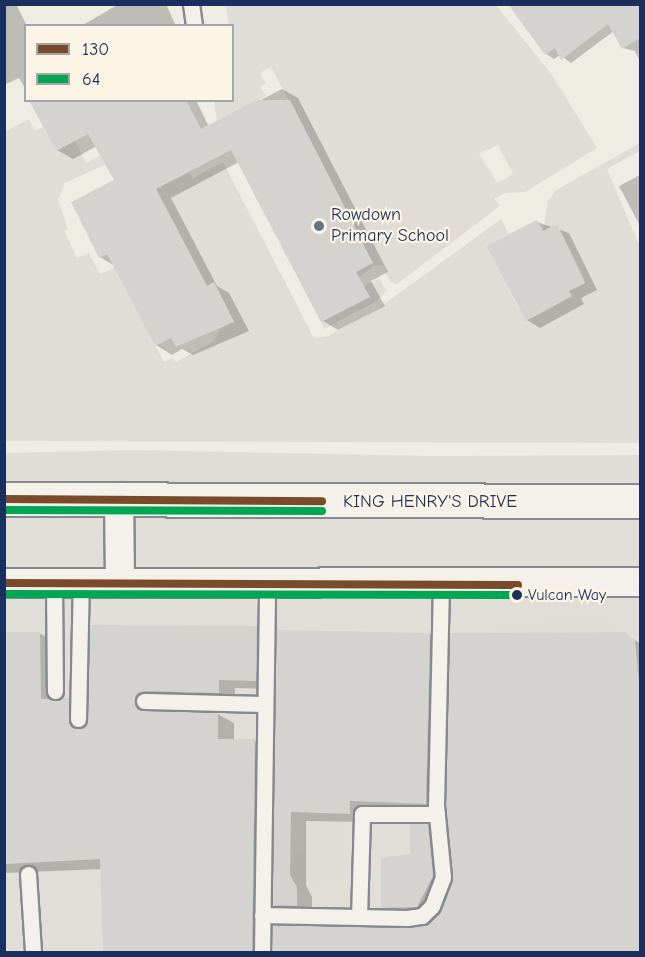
<!DOCTYPE html>
<style>
body{margin:0}
#map{position:relative;width:645px;height:957px;overflow:hidden;background:#efece4;font-family:"Comic Neue",sans-serif}
div>[style]{position:absolute}
.built>*{inset:0;background:#e0ded7;transform-origin:0 0}
.green>*{inset:0;background:#e0ddd7}
.shadow>*{inset:0;background:#0003}
.building>*{inset:0;background:#d5d3d0}
.roads{filter:drop-shadow(2px 0 #86898e) drop-shadow(-2px 0 #86898e) drop-shadow(0 2px #86898e) drop-shadow(0 -2px #86898e)}
.lane>*{height:15px;margin:-7.5px;padding:0 7.5px;transform-origin:7.5px;border-radius:7.5px;background:#f4f1eb}
.street>*{height:28px;margin:-14px;padding:0 14px;transform-origin:14px;border-radius:14px;background:#f4f1eb}
.secondary>*{height:33px;margin:-16.5px;padding:0 16.5px;transform-origin:16.5px;border-radius:16.5px;background:#f4f1eb}
.bus-1>*{height:8px;margin:-4px;padding:0 4px;transform-origin:4px;border-radius:4px;background:#7a4b2a}
.bus-2>*{height:8px;margin:-4px;padding:0 4px;transform-origin:4px;border-radius:4px;background:#00a651}
.dots>*{width:16px;height:16px;translate:-50% -50%;box-sizing:border-box;border:3px solid #fcf5e5;border-radius:50%}
span{translate:-50% -50%;white-space:nowrap;text-align:center;line-height:1.15;-webkit-text-stroke:4.5px #fcf5e5;paint-order:stroke}
.bus-label{font-size:16px;color:#1b2f5e}
.left{translate:0 -50%;text-align:left}
.poi-label{font-size:18px;color:#1b2f5e}
.street-label{font-size:18px;color:#1b2f5e}
.frame{position:absolute;inset:0;border:6px solid #1b2f5e;pointer-events:none}
.legend{position:absolute;left:24px;top:24px;width:210px;height:78px;box-sizing:border-box;background:#fcf5e5;border:2px solid #a2a6af;margin:0;padding:8px 10px;list-style:none;font-size:18px;color:#1b2f5e}
.legend li{display:flex;align-items:center;gap:12px;height:30px}
.legend b{width:30px;border:2px solid #a2a6af}
</style>
<div id="map">
<div class="built">
<div style="left:4px;top:499px;width:636px;height:453px"></div>
</div>
<div class="green">
<div style="clip-path:polygon(evenodd,226px 5px,496px 5px,552px 75px,597px 148px,525px 192px,505px 193px,494px 199px,500px 206px,397px 284px,390px 282px,383px 265px,373px 266px,360px 277px,335px 229px,350px 221px,348px 213px,271px 67px,260px 73px,266px 83px,260px 87px,266px 96px,217px 121px,214px 101px,232px 100px,232px 26px,229px 25px,226px 5px,498px 145px,513px 174px,497px 183px,479px 153px,498px 145px)"></div>
<div style="clip-path:polygon(29px 119px,35px 131px,43px 127px,56px 151px,75px 141px,86px 163px,101px 155px,115px 160px,65px 183px,58px 200px,68px 229px,64px 231px,77px 258px,89px 253px,100px 274px,114px 268px,164px 362px,172px 358px,176px 362px,214px 341px,220px 329px,234px 321px,214px 282px,207px 286px,156px 189px,189px 172px,193px 178px,223px 162px,314px 338px,328px 336px,376px 310px,501px 219px,509px 234px,486px 246px,519px 309px,532px 318px,571px 297px,569px 291px,585px 283px,583px 275px,557px 224px,543px 231px,548px 201px,556px 190px,640px 143px,640px 151px,607px 169px,640px 247px,640px 443px,5px 441px,4px 132px)"></div>
<div style="clip-path:polygon(379px 278px,386px 290px,377px 301px,324px 329px,321px 322px,370px 297px,364px 286px)"></div>
<div style="clip-path:polygon(134px 450px,432px 456px,640px 455px,640px 483px,5px 482px,4px 453px)"></div>
<div style="clip-path:polygon(605px 616px,625px 632px,494px 632px,494px 619px)"></div>
<div style="clip-path:polygon(304px 820px,344px 820px,343px 882px,323px 882px,323px 891px,294px 891px,295px 851px,304px 850px)"></div>
</div>
<div class="shadow">
<div style="clip-path:polygon(4px 4px,16px 4px,27px 26px,26px 90px,19px 78px,4px 85px)"></div>
<div style="clip-path:polygon(119px 4px,166px 4px,176px 26px,81px 26px)"></div>
<div style="clip-path:polygon(525px 4px,640px 4px,640px 62px,635px 51px,623px 48px,614px 31px,571px 63px,560px 55px,554px 59px,546px 54px)"></div>
<div style="clip-path:polygon(282px 89px,298px 98px,388px 272px,371px 281px,385px 306px,338px 330px,323px 321px,239px 162px,171px 198px,217px 286px,229px 293px,249px 331px,193px 355px,182px 349px,172px 355px,156px 345px,113px 265px,100px 257px,116px 180px,97px 146px,73px 159px,57px 150px,31px 100px,196px 100px,209px 127px)"></div>
<div style="clip-path:polygon(640px 175px,640px 226px,619px 186px)"></div>
<div style="clip-path:polygon(537px 222px,569px 233px,597px 290px,581px 298px,584px 304px,540px 328px,527px 320px)"></div>
<div style="clip-path:polygon(256px 627px,272px 637px,272px 689px,235px 688px,235px 702px,160px 700px,149px 712px,218px 714px,234px 723px,234px 740px,255px 741px,271px 750px,268px 952px,104px 952px,102px 869px,4px 873px,4px 634px,39px 633px,56px 642px,57px 700px,68px 700px,84px 709px,85px 724px)"></div>
<div style="clip-path:polygon(282px 631px,430px 634px,446px 644px,442px 812px,366px 809px,365px 822px,306px 821px,306px 885px,312px 897px,312px 914px,290px 914px,274px 905px)"></div>
<div style="clip-path:polygon(624px 634px,640px 643px,640px 952px,273px 952px,274px 926px,408px 929px,429px 925px,442px 911px)"></div>
<div style="clip-path:polygon(428px 825px,433px 828px,438px 879px,423px 909px,387px 910px,383px 907px)"></div>
<div style="clip-path:polygon(4px 919px,6px 952px,4px 952px)"></div>
</div>
<div class="building">
<div style="clip-path:polygon(508px 4px,640px 4px,640px 38px,622px 49px,608px 24px,561px 60px,555px 48px,545px 55px)"></div>
<div style="clip-path:polygon(29px 100px,186px 100px,201px 129px,256px 100px,290px 100px,373px 263px,356px 272px,370px 297px,321px 322px,231px 150px,156px 189px,207px 286px,214px 282px,234px 322px,176px 347px,171px 338px,155px 346px,107px 254px,99px 258px,71px 202px,114px 180px,88px 134px,56px 151px)"></div>
<div style="clip-path:polygon(537px 220px,543px 231px,557px 224px,585px 283px,569px 291px,572px 296px,526px 321px,486px 246px)"></div>
<div style="clip-path:polygon(90px 625px,257px 626px,256px 681px,219px 680px,219px 693px,144px 691px,134px 701px,144px 711px,218px 713px,218px 739px,255px 739px,252px 952px,103px 952px,100px 859px,6px 864px,4px 632px,40px 632px,41px 699px,69px 698px,69px 723px,78px 729px,88px 719px)"></div>
<div style="clip-path:polygon(276px 626px,280px 630px,430px 633px,426px 804px,350px 801px,350px 814px,291px 812px,290px 875px,297px 887px,297px 906px,272px 905px)"></div>
<div style="clip-path:polygon(625px 632px,635px 640px,640px 692px,640px 952px,272px 952px,272px 925px,408px 928px,428px 923px,441px 910px,453px 877px,446px 805px,450px 633px)"></div>
<div style="clip-path:polygon(410px 824px,428px 824px,433px 876px,417px 907px,381px 908px,381px 858px,410px 854px)"></div>
</div>
<div class="roads">
<div class="lane">
<div style="left:191px;top:4px;width:22px;rotate:82deg"></div>
<div style="left:54px;top:581px;width:110px;rotate:89.5deg"></div>
<div style="left:144px;top:701px;width:121px;rotate:1.4deg"></div>
<div style="left:78px;top:719px;width:138px;rotate:-88.8deg"></div>
<div style="left:28px;top:874px;width:78px;rotate:86.3deg"></div>
<div style="left:262px;top:915px;width:145px;rotate:1.2deg"></div>
<div style="left:407px;top:918px;width:15px;rotate:-8deg"></div>
<div style="left:422px;top:916px;width:14px;rotate:-45deg"></div>
<div style="left:432px;top:906px;width:31px;rotate:-69deg"></div>
<div style="left:443px;top:877px;width:72px;rotate:-95.6deg"></div>
<div style="left:436px;top:805px;width:221px;rotate:-88.7deg"></div>
<div style="left:359px;top:917px;width:103px;rotate:-88.3deg"></div>
<div style="left:362px;top:814px;width:75px"></div>
<div style="left:262px;top:952px;width:370px;rotate:-89.2deg"></div>
</div>
<div class="street">
<div style="left:119px;top:497px;width:84px;rotate:89.3deg"></div>
<div style="left:4px;top:583px;width:636px;rotate:-0.09deg"></div>
</div>
<div class="secondary">
<div style="left:4px;top:499px;width:636px;rotate:0.18deg"></div>
</div>
</div>
<div class="bus-1">
<div style="left:4px;top:499px;width:318px;rotate:0.4deg"></div>
<div style="left:4px;top:583px;width:514px;rotate:0.22deg"></div>
</div>
<div class="bus-2">
<div style="left:4px;top:510px;width:318px;rotate:0.2deg"></div>
<div style="left:4px;top:594px;width:514px;rotate:0.11deg"></div>
</div>
<div class="dots">
<div style="left:319px;top:226px;background:#65718d"></div>
<div style="left:517px;top:595px;background:#1b2f5e"></div>
</div>
<div class="bus-label">
<span class="left" style="left:528px;top:595px">Vulcan Way</span>
</div>
<div class="poi-label">
<span class="left" style="left:331px;top:226px">Rowdown<br>Primary School</span>
</div>
<div class="street-label">
<span style="left:430px;top:502px">KING HENRY'S DRIVE</span>
</div>
<div class="frame"></div>
<ul class="legend">
<li><b style="height:8px;background:#7a4b2a"></b>130</li>
<li><b style="height:8px;background:#00a651"></b>64</li>
</ul>
</div>
